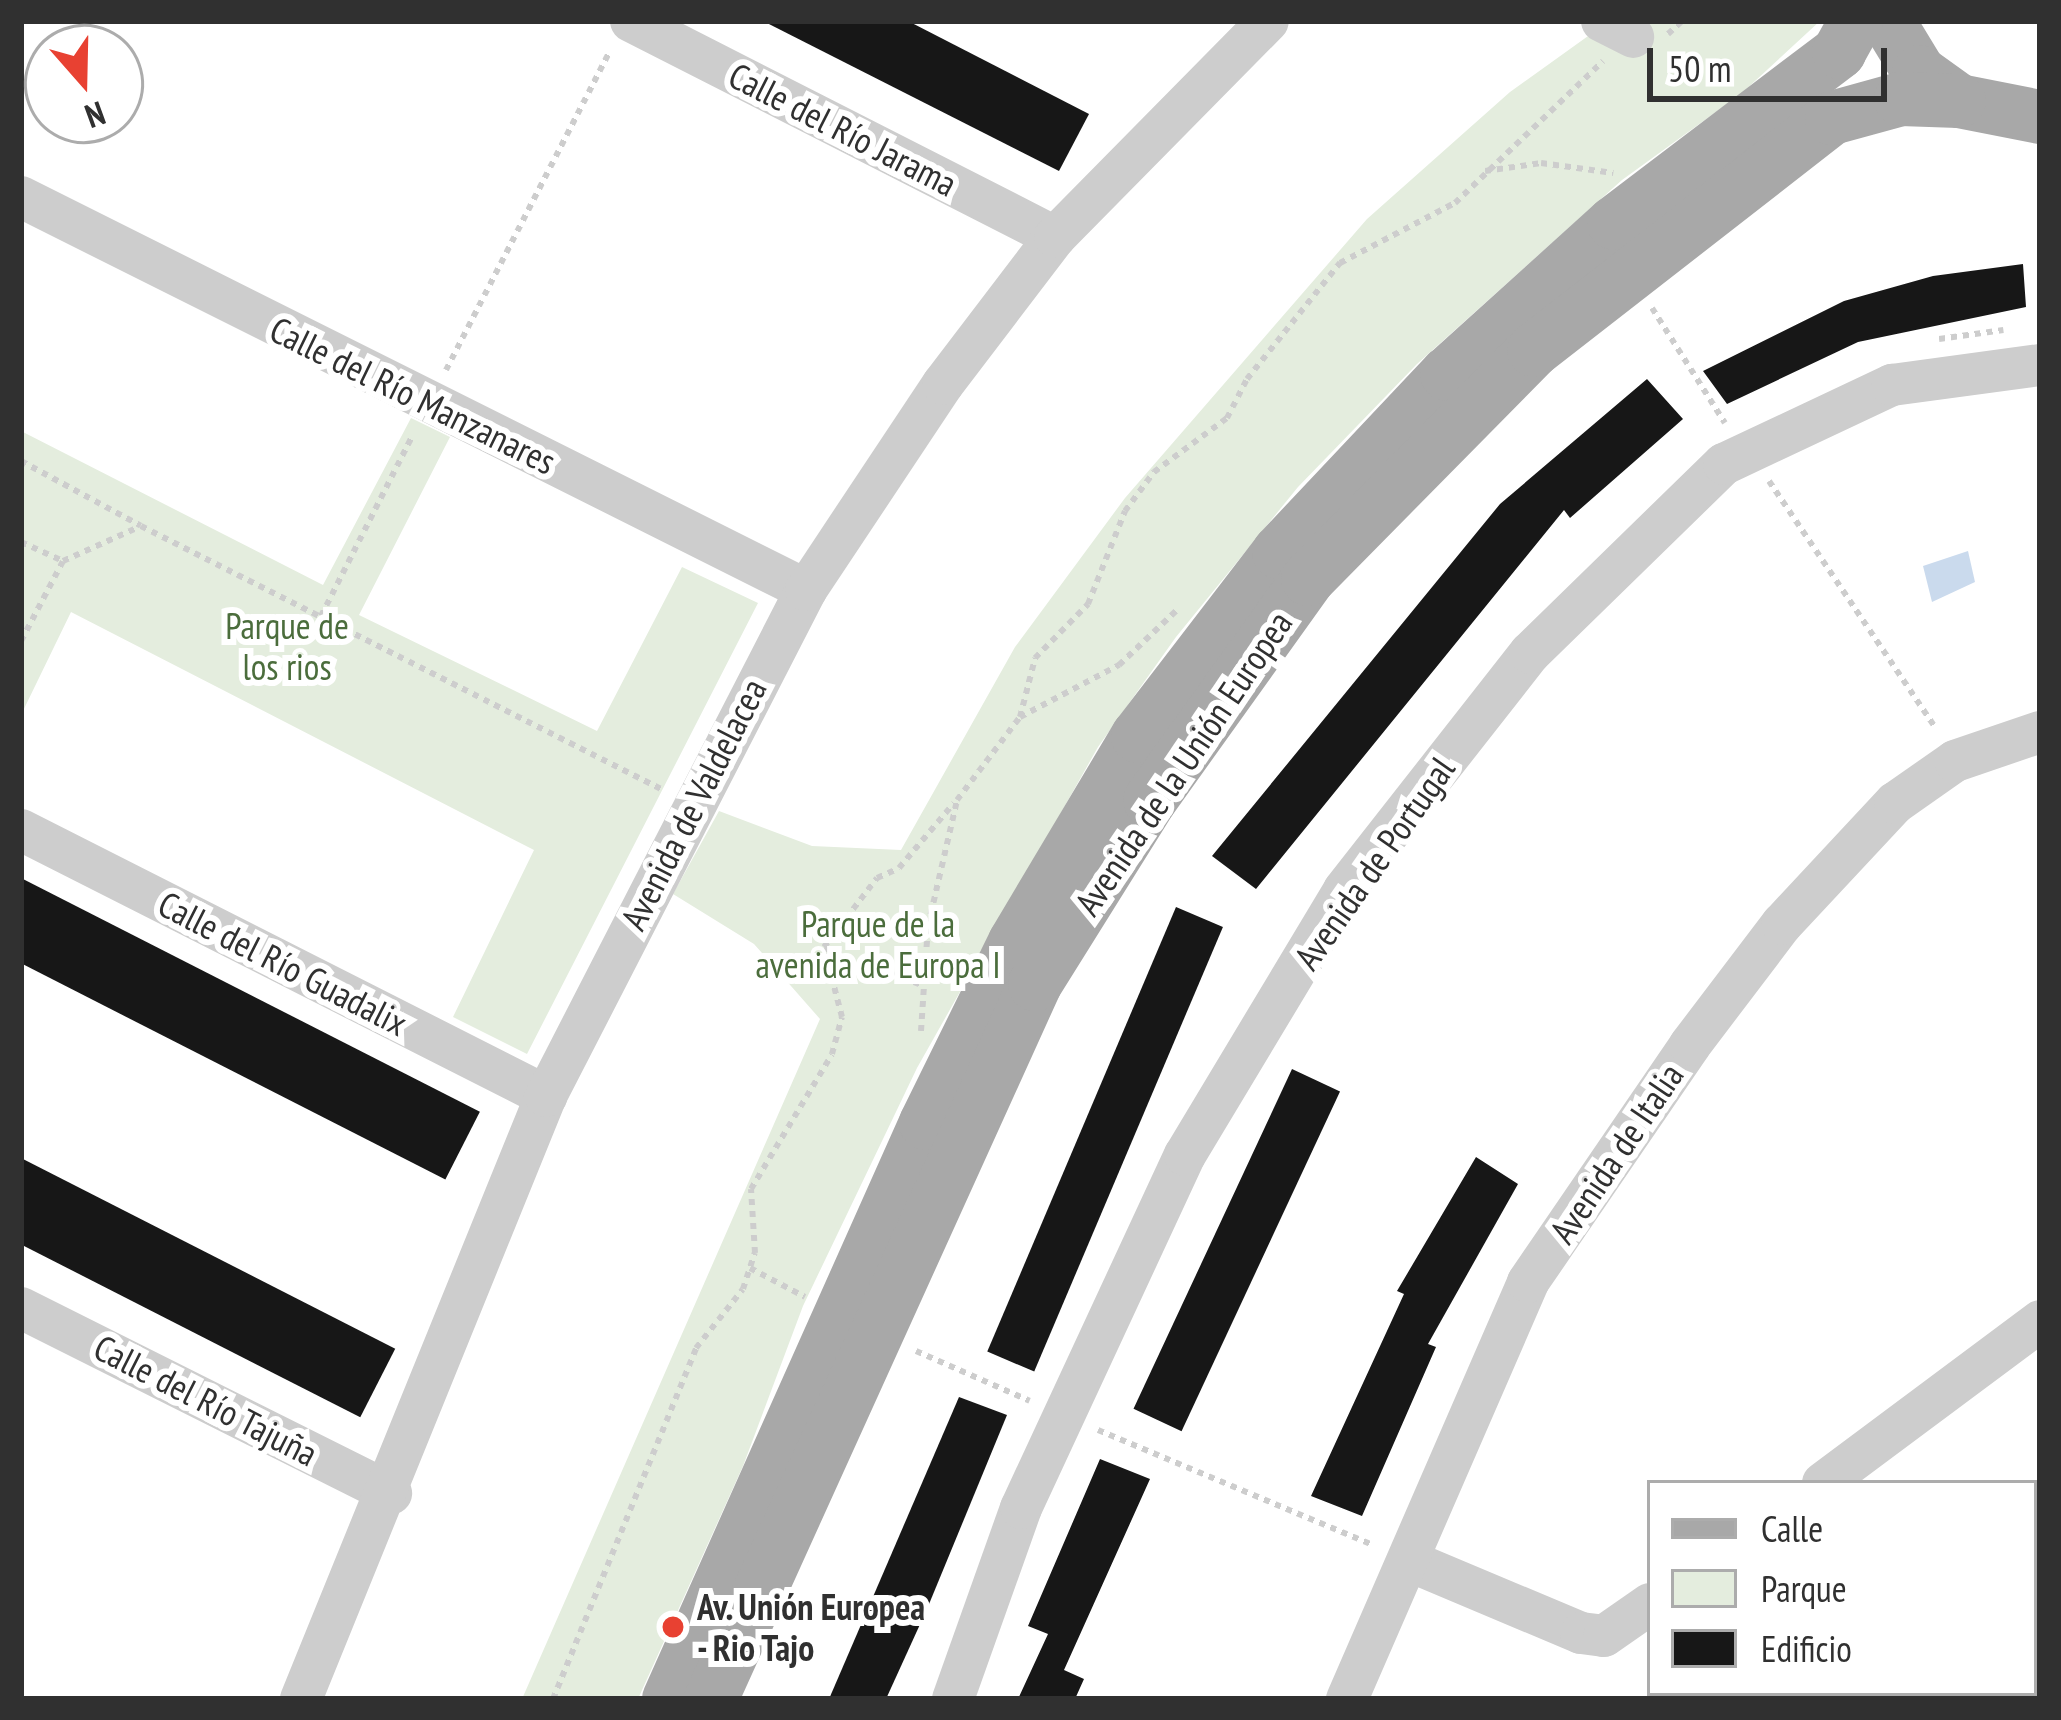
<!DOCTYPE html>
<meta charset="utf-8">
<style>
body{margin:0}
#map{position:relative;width:2061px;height:1720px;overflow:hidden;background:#fff;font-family:"PT Sans Narrow",sans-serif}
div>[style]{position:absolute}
.green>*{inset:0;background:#e4edde}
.water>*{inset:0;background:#cadaed}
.building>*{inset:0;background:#171717;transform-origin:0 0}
.path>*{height:6px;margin-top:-3px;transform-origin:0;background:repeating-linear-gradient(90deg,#cdcdcd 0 6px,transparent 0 12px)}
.minor>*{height:42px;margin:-21px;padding:0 21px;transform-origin:21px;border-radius:21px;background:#cdcdcd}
.major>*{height:54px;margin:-27px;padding:0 27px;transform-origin:27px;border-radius:27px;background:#a8a8a8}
.dots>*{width:33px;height:33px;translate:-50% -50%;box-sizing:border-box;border:6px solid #fff;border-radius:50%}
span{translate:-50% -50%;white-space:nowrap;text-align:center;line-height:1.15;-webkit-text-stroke:12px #fff;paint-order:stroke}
.street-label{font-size:36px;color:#303030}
.park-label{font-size:36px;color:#4b6d3c}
.poi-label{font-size:36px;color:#303030;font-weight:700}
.left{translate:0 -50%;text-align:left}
.frame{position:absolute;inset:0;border:24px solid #303030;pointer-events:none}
.legend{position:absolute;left:1647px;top:1480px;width:390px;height:216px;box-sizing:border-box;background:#fff;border:3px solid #acacac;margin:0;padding:15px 21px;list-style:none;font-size:36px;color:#303030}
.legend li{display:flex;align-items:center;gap:24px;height:60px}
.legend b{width:60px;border:3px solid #acacac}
.north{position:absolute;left:24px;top:24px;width:120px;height:120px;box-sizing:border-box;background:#fff;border:3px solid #acacac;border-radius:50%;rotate:160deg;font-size:33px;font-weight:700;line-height:48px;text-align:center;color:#303030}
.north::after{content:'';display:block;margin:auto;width:42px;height:54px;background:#e84132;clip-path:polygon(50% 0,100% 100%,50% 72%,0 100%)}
.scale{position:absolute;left:1647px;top:48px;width:240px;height:54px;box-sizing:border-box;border:6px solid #303030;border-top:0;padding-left:15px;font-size:36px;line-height:42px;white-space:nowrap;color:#303030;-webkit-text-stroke:9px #fff;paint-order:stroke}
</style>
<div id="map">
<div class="green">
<div style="clip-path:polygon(1609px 21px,1820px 21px,1742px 93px,1622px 180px,1417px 364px,1298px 487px,1176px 637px,1098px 747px,917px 1068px,803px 1306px,743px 1466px,638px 1699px,522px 1699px,820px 1019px,754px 944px,673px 894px,719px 811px,812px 846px,901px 850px,1015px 647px,1125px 498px,1367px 219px,1510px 92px)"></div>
<div style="clip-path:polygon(411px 418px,450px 437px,359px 615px,597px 731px,682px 567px,758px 603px,527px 1054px,453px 1017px,534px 850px,71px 612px,21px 715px,21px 431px,323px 585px)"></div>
</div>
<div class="water">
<div style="clip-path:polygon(1968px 551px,1975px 582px,1932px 602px,1923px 566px)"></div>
</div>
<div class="building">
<div style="clip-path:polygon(763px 21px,908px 21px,1089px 114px,1059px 171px)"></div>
<div style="clip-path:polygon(2023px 264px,2026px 307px,1858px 342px,1727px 404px,1703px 371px,1844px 301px,1933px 276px)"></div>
<div style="clip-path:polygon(1647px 379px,1683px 419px,1570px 518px,1564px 510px,1256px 889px,1212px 856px,1500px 504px)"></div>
<div style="left:21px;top:878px;width:515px;height:76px;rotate:27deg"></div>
<div style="left:1176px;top:907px;width:51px;height:483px;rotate:23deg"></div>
<div style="left:1292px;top:1069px;width:53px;height:375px;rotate:25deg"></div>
<div style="clip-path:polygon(1476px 1157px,1518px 1184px,1428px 1344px,1436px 1347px,1362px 1516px,1311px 1496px,1404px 1294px,1397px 1291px)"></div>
<div style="left:21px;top:1158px;width:420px;height:77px;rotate:27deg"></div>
<div style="clip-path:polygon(959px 1397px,1007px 1415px,927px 1609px,886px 1699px,829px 1699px)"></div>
<div style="clip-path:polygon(1100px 1459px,1150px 1479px,1064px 1670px,1084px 1679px,1075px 1699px,1018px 1699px,1048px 1634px,1028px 1626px)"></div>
</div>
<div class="path">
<div style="left:1668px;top:34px;width:19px;rotate:-43deg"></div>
<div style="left:1485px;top:171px;width:57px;rotate:-8.1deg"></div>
<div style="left:1541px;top:163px;width:73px;rotate:7.9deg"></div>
<div style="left:1652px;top:308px;width:136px;rotate:57.6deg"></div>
<div style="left:1939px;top:339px;width:65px;rotate:-8deg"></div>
<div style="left:446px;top:370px;width:359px;rotate:-62.8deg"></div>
<div style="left:21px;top:461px;width:136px;rotate:28.4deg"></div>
<div style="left:1769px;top:481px;width:299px;rotate:56deg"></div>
<div style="left:21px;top:542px;width:46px;rotate:24.3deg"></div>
<div style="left:63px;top:561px;width:85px;rotate:-24.2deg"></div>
<div style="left:141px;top:526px;width:585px;rotate:26.83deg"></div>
<div style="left:321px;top:616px;width:203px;rotate:-63.1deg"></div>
<div style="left:21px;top:641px;width:90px;rotate:-62.3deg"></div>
<div style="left:1020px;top:717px;width:61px;rotate:-75.7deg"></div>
<div style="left:1035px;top:658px;width:76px;rotate:-45.5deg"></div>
<div style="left:1088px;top:604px;width:100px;rotate:-68.3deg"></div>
<div style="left:1125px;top:511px;width:49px;rotate:-53.4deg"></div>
<div style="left:1154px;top:472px;width:91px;rotate:-36.5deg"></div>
<div style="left:1227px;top:418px;width:44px;rotate:-62.9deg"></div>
<div style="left:1247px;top:379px;width:149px;rotate:-51.3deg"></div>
<div style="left:1340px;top:263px;width:130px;rotate:-27.6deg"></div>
<div style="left:1455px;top:203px;width:205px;rotate:-43.8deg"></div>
<div style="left:824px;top:947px;width:87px;rotate:-52.5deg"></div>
<div style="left:877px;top:878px;width:24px;rotate:-24deg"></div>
<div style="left:899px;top:868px;width:85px;rotate:-49.8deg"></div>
<div style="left:824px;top:948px;width:107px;rotate:20.8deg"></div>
<div style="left:921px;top:1031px;width:105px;rotate:-86.2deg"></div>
<div style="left:928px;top:926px;width:129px;rotate:-77deg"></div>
<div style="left:957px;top:800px;width:104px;rotate:-52.8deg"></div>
<div style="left:1020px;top:717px;width:112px;rotate:-27.7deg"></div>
<div style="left:1119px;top:665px;width:81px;rotate:-43.5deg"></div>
<div style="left:750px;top:1268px;width:62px;rotate:27.8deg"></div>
<div style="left:916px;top:1351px;width:124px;rotate:23.7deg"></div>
<div style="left:1098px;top:1430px;width:298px;rotate:22.7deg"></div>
<div style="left:1677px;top:1693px;width:8px;rotate:50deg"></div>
<div style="left:553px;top:1699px;width:379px;rotate:-67.8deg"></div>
<div style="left:696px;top:1348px;width:75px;rotate:-51.5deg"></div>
<div style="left:743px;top:1289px;width:38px;rotate:-72deg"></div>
<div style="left:755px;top:1253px;width:64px;rotate:-93.6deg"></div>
<div style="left:751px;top:1189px;width:157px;rotate:-59deg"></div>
<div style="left:832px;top:1054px;width:38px;rotate:-75deg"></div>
<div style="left:842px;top:1017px;width:71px;rotate:-104.6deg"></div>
</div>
<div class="minor">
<div style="left:631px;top:21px;width:476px;rotate:27deg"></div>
<div style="left:1602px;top:21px;width:35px;rotate:27deg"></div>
<div style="left:21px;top:197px;width:878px;rotate:26.59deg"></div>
<div style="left:21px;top:830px;width:589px;rotate:26.87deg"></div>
<div style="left:21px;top:1308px;width:414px;rotate:26.6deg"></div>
<div style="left:1823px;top:1483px;width:271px;rotate:-36.7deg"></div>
<div style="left:1412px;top:1562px;width:183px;rotate:22.8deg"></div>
<div style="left:1581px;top:1633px;width:23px;rotate:7deg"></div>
<div style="left:1604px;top:1636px;width:56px;rotate:-34.8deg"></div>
<div style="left:301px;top:1699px;width:651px;rotate:-67.89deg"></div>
<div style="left:546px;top:1096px;width:569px;rotate:-62.8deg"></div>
<div style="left:806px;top:590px;width:247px;rotate:-56.4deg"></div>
<div style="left:943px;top:384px;width:185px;rotate:-52.7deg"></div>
<div style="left:1055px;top:237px;width:303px;rotate:-45.4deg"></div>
<div style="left:953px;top:1699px;width:203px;rotate:-70.4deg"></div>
<div style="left:1021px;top:1508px;width:389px;rotate:-65.1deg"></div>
<div style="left:1185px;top:1155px;width:309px;rotate:-59deg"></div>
<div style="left:1344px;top:890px;width:301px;rotate:-51.9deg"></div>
<div style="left:1530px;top:653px;width:271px;rotate:-44.3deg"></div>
<div style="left:1724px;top:464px;width:186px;rotate:-25.2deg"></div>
<div style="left:1892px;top:385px;width:149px;rotate:-7.7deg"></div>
<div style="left:1347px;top:1699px;width:455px;rotate:-66.5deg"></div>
<div style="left:1528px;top:1282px;width:287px;rotate:-55.6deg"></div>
<div style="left:1690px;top:1045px;width:152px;rotate:-52.8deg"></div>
<div style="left:1782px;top:924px;width:166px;rotate:-47deg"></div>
<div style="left:1895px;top:803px;width:73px;rotate:-35deg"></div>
<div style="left:1955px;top:761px;width:90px;rotate:-18.8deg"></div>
</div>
<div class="major">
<div style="left:1888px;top:21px;width:60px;rotate:58.7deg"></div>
<div style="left:1919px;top:72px;width:49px;rotate:35.9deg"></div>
<div style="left:1959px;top:101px;width:83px;rotate:11.2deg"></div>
<div style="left:669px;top:1699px;width:631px;rotate:-65.95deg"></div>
<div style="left:926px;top:1123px;width:202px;rotate:-63.8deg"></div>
<div style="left:1015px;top:942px;width:240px;rotate:-59.2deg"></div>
<div style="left:1138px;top:736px;width:232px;rotate:-52.5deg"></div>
<div style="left:1279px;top:552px;width:245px;rotate:-46.7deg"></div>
<div style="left:1447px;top:374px;width:225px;rotate:-42.1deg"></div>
<div style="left:1614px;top:223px;width:283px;rotate:-37.2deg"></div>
<div style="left:1839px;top:52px;width:35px;rotate:-61deg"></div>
<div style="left:711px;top:1699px;width:785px;rotate:-65.62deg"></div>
<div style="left:1035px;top:984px;width:217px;rotate:-58deg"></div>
<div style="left:1150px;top:800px;width:272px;rotate:-54.4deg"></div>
<div style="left:1308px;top:579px;width:322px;rotate:-45.4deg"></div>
<div style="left:1534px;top:350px;width:378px;rotate:-37.9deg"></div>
<div style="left:1832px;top:118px;width:72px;rotate:-15.4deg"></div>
<div style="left:1901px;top:99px;width:58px;rotate:2deg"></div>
</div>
<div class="dots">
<div style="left:673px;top:1627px;background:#e84132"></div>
</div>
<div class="street-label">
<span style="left:843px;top:129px;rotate:27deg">Calle del Río Jarama</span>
<span style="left:413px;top:395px;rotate:26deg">Calle del Río Manzanares</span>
<span style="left:1183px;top:763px;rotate:-56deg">Avenida de la Unión Europea</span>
<span style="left:693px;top:804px;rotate:-63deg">Avenida de Valdelacea</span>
<span style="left:1374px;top:863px;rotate:-55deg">Avenida de Portugal</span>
<span style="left:283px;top:963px;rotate:27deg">Calle del Río Guadalix</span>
<span style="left:1616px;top:1153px;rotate:-56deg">Avenida de Italia</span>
<span style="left:206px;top:1400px;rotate:27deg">Calle del Río Tajuña</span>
</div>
<div class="park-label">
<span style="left:287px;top:646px">Parque de<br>los rios</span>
<span style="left:878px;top:944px">Parque de la<br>avenida de Europa I</span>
</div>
<div class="poi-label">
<span class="left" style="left:697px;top:1627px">Av. Unión Europea<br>- Rio Tajo</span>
</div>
<div class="frame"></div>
<ul class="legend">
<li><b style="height:15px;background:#a8a8a8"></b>Calle</li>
<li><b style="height:33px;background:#e4edde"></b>Parque</li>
<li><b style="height:33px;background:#171717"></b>Edificio</li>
</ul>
<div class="north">N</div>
<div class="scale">50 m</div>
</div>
